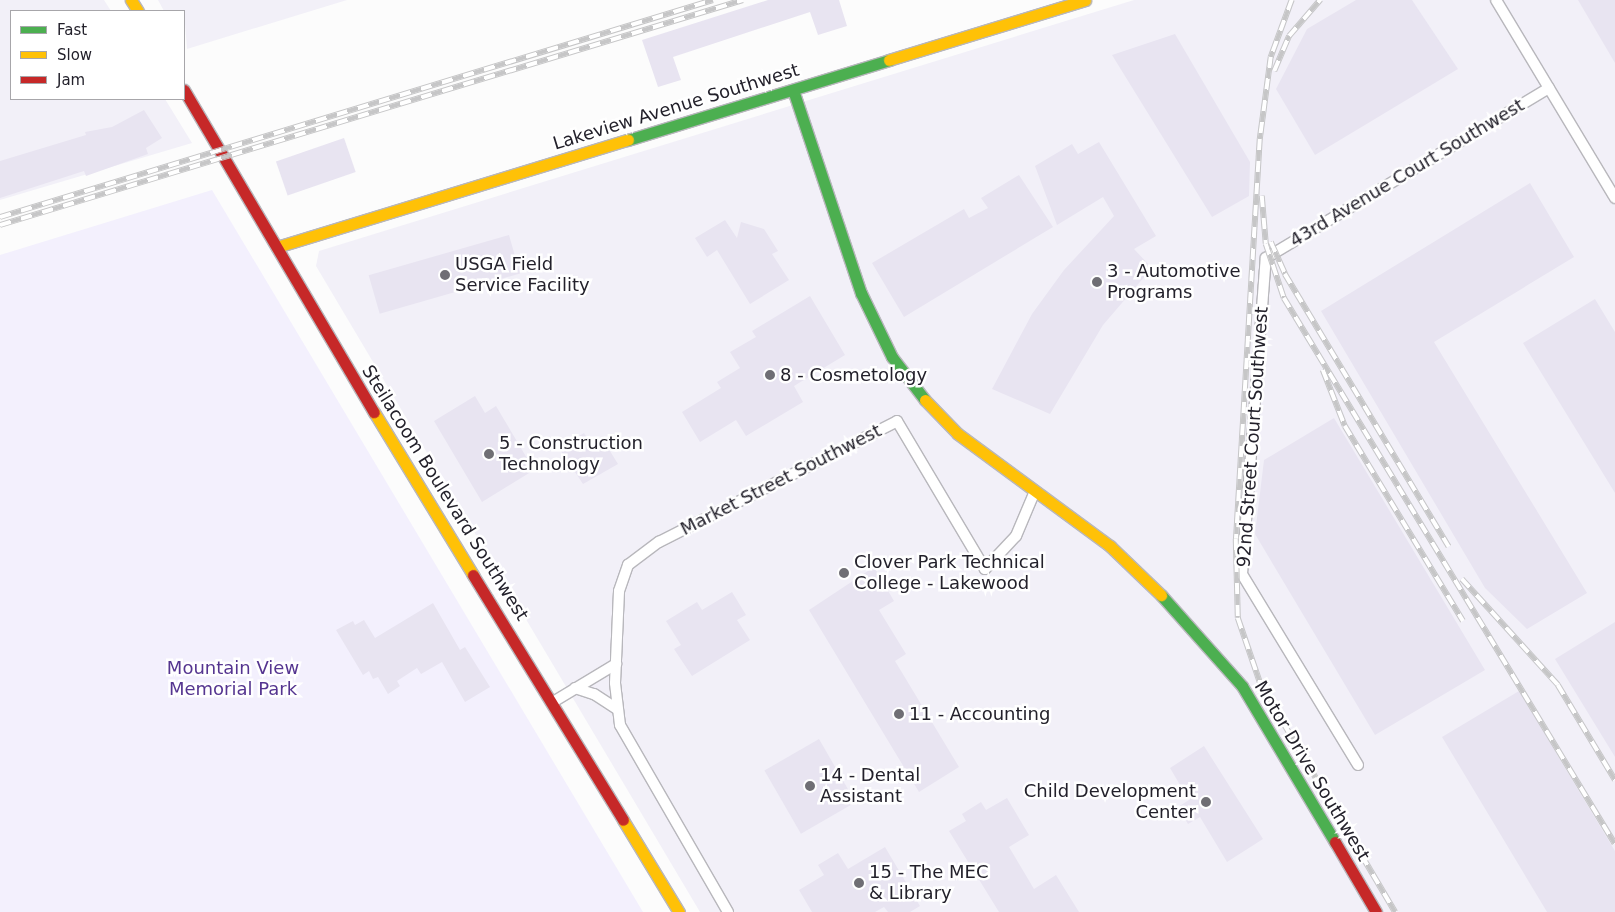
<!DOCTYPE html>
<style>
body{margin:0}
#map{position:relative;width:1615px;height:912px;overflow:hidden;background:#fcfcfc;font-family:"DejaVu Sans",sans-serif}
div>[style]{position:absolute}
.built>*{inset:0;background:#f2f0f8}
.green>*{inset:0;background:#f3f0fd}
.building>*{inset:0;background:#e8e4f1;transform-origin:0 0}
.roads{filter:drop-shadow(1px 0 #b8b7bc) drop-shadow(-1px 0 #b8b7bc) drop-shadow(0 1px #b8b7bc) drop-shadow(0 -1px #b8b7bc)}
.street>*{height:10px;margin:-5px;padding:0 5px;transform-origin:5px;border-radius:5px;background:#fff}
.fast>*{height:11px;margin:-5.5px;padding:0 5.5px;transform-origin:5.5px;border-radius:5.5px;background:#4caf50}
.slow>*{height:11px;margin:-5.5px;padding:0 5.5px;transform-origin:5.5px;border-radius:5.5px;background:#ffc107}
.jam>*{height:11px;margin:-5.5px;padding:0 5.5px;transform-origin:5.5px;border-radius:5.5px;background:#c62828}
.rail>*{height:5.5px;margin-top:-2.75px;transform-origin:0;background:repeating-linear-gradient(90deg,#fff 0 11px,#c6c6c7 0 22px);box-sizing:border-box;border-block:1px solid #c6c6c7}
.dots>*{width:14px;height:14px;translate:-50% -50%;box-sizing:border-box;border:2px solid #fff;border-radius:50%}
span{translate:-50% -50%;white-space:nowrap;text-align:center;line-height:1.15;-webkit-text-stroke:5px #fff;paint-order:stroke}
.street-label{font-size:18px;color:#23212b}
.poi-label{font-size:18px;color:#23212b}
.left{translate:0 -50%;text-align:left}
.right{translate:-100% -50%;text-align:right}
.park-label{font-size:18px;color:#553590}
.legend{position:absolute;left:10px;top:10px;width:175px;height:90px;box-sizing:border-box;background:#fff;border:1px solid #a7a6aa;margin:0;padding:6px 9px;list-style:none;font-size:15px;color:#23212b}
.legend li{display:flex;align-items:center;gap:10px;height:25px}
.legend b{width:25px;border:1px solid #a7a6aa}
</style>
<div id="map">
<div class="built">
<div style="clip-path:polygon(0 0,104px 0,111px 11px,11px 11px,11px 99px,165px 99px,192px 143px,0 200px)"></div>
<div style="clip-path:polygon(158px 0,347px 0,187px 49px,184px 11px,164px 11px)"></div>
<div style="clip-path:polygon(1134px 0,1615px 0,1615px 912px,700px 912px,316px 266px,319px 251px)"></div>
</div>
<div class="green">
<div style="clip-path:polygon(212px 190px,643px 912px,0 912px,0 255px)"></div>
</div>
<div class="building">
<div style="clip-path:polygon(768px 0,839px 0,847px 26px,818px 35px,810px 12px,673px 57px,681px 80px,658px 87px,642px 40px)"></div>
<div style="clip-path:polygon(1356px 0,1412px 0,1458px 69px,1315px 155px,1276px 89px,1307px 29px)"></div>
<div style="clip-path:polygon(1578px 0,1615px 0,1615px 63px)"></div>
<div style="clip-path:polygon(1175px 34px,1250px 162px,1249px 196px,1212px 217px,1112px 55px)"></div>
<div style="clip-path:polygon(144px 110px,162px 138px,146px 148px,148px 154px,86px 176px,84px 171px,0 198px,0 161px,86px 135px,85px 132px,112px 127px)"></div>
<div style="left:344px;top:138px;width:36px;height:72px;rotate:71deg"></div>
<div style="clip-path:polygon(1099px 142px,1156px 236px,1134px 249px,1152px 268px,1103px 325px,1050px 414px,992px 389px,1032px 314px,1064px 270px,1114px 216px,1103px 197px,1057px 225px,1035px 166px,1072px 144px,1078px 154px)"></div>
<div style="clip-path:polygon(1019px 175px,1053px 227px,904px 317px,872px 263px,964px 209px,969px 218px,988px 208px,981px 198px)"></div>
<div style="clip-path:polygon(1530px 183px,1574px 257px,1434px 342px,1587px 593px,1527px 629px,1485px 588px,1321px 311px)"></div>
<div style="clip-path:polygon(725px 220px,737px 238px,741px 222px,764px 229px,778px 251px,772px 254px,789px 280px,750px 304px,717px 250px,707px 257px,695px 238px)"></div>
<div style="left:509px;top:235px;width:40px;height:146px;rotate:74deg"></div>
<div style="clip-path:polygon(810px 296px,845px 355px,794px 386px,803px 402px,746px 436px,736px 420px,700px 442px,682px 412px,721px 388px,717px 382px,740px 368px,730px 352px,756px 337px,752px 331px)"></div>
<div style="clip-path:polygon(1595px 299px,1615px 332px,1615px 493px,1523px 343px)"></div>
<div style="clip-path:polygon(475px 396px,485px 413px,496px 406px,534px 470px,482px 502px,434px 421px)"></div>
<div style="clip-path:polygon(1334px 418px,1485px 670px,1375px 735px,1255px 534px,1264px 460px)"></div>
<div style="clip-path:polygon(584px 433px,594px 449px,605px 443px,618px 464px,583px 484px,559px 448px)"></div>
<div style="clip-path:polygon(874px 567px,894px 601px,879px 610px,906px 654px,895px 661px,959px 767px,919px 792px,809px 610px)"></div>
<div style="clip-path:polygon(732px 592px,746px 615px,737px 620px,750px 640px,692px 676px,674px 649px,681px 645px,666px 621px,697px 602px,702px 610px)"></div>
<div style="clip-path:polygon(433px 603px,460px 650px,465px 647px,490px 687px,465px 702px,442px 662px,421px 674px,417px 668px,397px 681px,400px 686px,388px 694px,378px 677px,373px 679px,369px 671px,363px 675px,336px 630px,353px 621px,355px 625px,364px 620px,375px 638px)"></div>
<div style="clip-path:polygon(1615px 622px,1615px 757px,1555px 659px)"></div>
<div style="clip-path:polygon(1519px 691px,1615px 851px,1615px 912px,1547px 912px,1442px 737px)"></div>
<div style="left:819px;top:739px;width:73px;height:63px;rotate:60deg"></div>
<div style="clip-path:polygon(1204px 746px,1263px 839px,1227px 862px,1200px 817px,1188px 824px,1178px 807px,1189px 800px,1170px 768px)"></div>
<div style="clip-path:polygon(1007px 798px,1029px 835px,1009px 847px,1034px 889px,1056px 875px,1079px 912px,999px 912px,949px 831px,966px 821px,962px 814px,981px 802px,986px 810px)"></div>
<div style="clip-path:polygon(885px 847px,920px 906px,910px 912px,888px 912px,884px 907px,875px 912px,812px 912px,799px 890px,824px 875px,818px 865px,838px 853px,848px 869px)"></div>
</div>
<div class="roads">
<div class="street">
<div style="left:1496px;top:0;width:231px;rotate:59deg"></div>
<div style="left:575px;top:688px;width:20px;rotate:18deg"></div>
<div style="left:594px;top:694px;width:27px;rotate:33deg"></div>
<div style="left:553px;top:702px;width:74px;rotate:-31.1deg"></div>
<div style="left:1358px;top:765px;width:223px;rotate:-121.3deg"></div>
<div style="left:1242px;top:574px;width:317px;rotate:-85.7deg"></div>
<div style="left:1266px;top:258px;width:330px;rotate:-31deg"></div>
<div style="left:728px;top:912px;width:216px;rotate:-120deg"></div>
<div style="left:620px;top:725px;width:42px;rotate:-96.8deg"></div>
<div style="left:615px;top:683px;width:92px;rotate:-87.5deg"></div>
<div style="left:619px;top:591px;width:28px;rotate:-71deg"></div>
<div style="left:628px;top:565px;width:39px;rotate:-37deg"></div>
<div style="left:659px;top:542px;width:267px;rotate:-26.9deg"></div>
<div style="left:897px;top:421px;width:172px;rotate:59.3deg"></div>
<div style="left:985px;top:569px;width:45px;rotate:-46.8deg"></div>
<div style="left:1016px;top:536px;width:49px;rotate:-67.1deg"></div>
</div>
<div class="fast">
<div style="left:793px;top:90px;width:214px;rotate:71.5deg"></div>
<div style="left:861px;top:293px;width:71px;rotate:64.2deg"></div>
<div style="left:892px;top:357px;width:54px;rotate:52.5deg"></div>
<div style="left:628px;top:140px;width:273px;rotate:-17deg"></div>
<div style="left:1161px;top:595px;width:122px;rotate:48.3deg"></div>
<div style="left:1242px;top:686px;width:182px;rotate:59.2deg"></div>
</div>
<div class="slow">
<div style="left:131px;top:0;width:13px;rotate:58deg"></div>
<div style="left:889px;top:60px;width:205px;rotate:-17deg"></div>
<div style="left:277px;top:247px;width:367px;rotate:-17deg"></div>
<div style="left:925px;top:400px;width:47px;rotate:45.9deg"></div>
<div style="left:958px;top:434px;width:189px;rotate:36.4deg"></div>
<div style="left:1110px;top:546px;width:71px;rotate:43.9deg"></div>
<div style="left:374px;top:412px;width:191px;rotate:58.7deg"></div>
<div style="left:623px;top:820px;width:108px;rotate:58.7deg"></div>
</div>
<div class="jam">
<div style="left:184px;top:90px;width:374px;rotate:59.5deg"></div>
<div style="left:473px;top:575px;width:287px;rotate:58.5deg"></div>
<div style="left:1335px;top:842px;width:81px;rotate:59.6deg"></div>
</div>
</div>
<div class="rail">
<div style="left:1292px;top:0;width:61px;rotate:110.2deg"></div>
<div style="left:1271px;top:57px;width:83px;rotate:97.6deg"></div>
<div style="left:1260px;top:139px;width:401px;rotate:93.4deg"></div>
<div style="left:1236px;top:539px;width:79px;rotate:88.5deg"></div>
<div style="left:1238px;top:618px;width:71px;rotate:71.1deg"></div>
<div style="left:1261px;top:685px;width:264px;rotate:59.4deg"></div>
<div style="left:1274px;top:71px;width:38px;rotate:-67deg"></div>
<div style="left:1289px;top:36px;width:48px;rotate:-49.3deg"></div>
<div style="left:1262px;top:196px;width:48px;rotate:85.2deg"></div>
<div style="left:1266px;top:244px;width:57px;rotate:71.6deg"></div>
<div style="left:1284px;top:298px;width:638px;rotate:58.77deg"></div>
<div style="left:0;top:217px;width:745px;rotate:-16.93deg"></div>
<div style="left:0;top:225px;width:776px;rotate:-16.85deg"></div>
<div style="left:1271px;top:242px;width:35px;rotate:66deg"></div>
<div style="left:1285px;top:274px;width:318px;rotate:59deg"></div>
<div style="left:1323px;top:370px;width:60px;rotate:68.6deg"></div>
<div style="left:1345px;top:426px;width:228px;rotate:58.8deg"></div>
<div style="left:1462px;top:579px;width:143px;rotate:47.8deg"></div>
<div style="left:1558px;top:685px;width:111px;rotate:59deg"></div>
</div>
<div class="dots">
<div style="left:445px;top:275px;background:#6f6e74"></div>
<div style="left:1097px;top:282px;background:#6f6e74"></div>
<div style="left:770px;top:375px;background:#6f6e74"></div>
<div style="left:489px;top:454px;background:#6f6e74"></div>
<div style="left:844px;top:573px;background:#6f6e74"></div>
<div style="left:899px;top:714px;background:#6f6e74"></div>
<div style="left:810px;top:786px;background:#6f6e74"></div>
<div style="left:1206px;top:802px;background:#6f6e74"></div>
<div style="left:859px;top:883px;background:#6f6e74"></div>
</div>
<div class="street-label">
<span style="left:676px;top:107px;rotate:-17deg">Lakeview Avenue Southwest</span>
<span style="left:1407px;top:173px;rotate:-31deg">43rd Avenue Court Southwest</span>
<span style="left:1253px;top:437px;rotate:-86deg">92nd Street Court Southwest</span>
<span style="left:781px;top:480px;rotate:-27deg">Market Street Southwest</span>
<span style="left:445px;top:493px;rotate:58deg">Steilacoom Boulevard Southwest</span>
<span style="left:1312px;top:771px;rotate:59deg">Motor Drive Southwest</span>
</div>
<div class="poi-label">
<span class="left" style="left:455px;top:275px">USGA Field<br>Service Facility</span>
<span class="left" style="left:1107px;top:282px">3 - Automotive<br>Programs</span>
<span class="left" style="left:780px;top:375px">8 - Cosmetology</span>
<span class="left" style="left:499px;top:454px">5 - Construction<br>Technology</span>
<span class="left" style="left:854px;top:573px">Clover Park Technical<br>College - Lakewood</span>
<span class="left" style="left:909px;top:714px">11 - Accounting</span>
<span class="left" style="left:820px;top:786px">14 - Dental<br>Assistant</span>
<span class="right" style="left:1196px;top:802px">Child Development<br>Center</span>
<span class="left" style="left:869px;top:883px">15 - The MEC<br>&amp; Library</span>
</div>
<div class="park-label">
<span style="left:233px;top:679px">Mountain View<br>Memorial Park</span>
</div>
<ul class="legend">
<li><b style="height:6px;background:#4caf50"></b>Fast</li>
<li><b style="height:6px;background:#ffc107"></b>Slow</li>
<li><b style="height:6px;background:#c62828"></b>Jam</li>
</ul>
</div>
